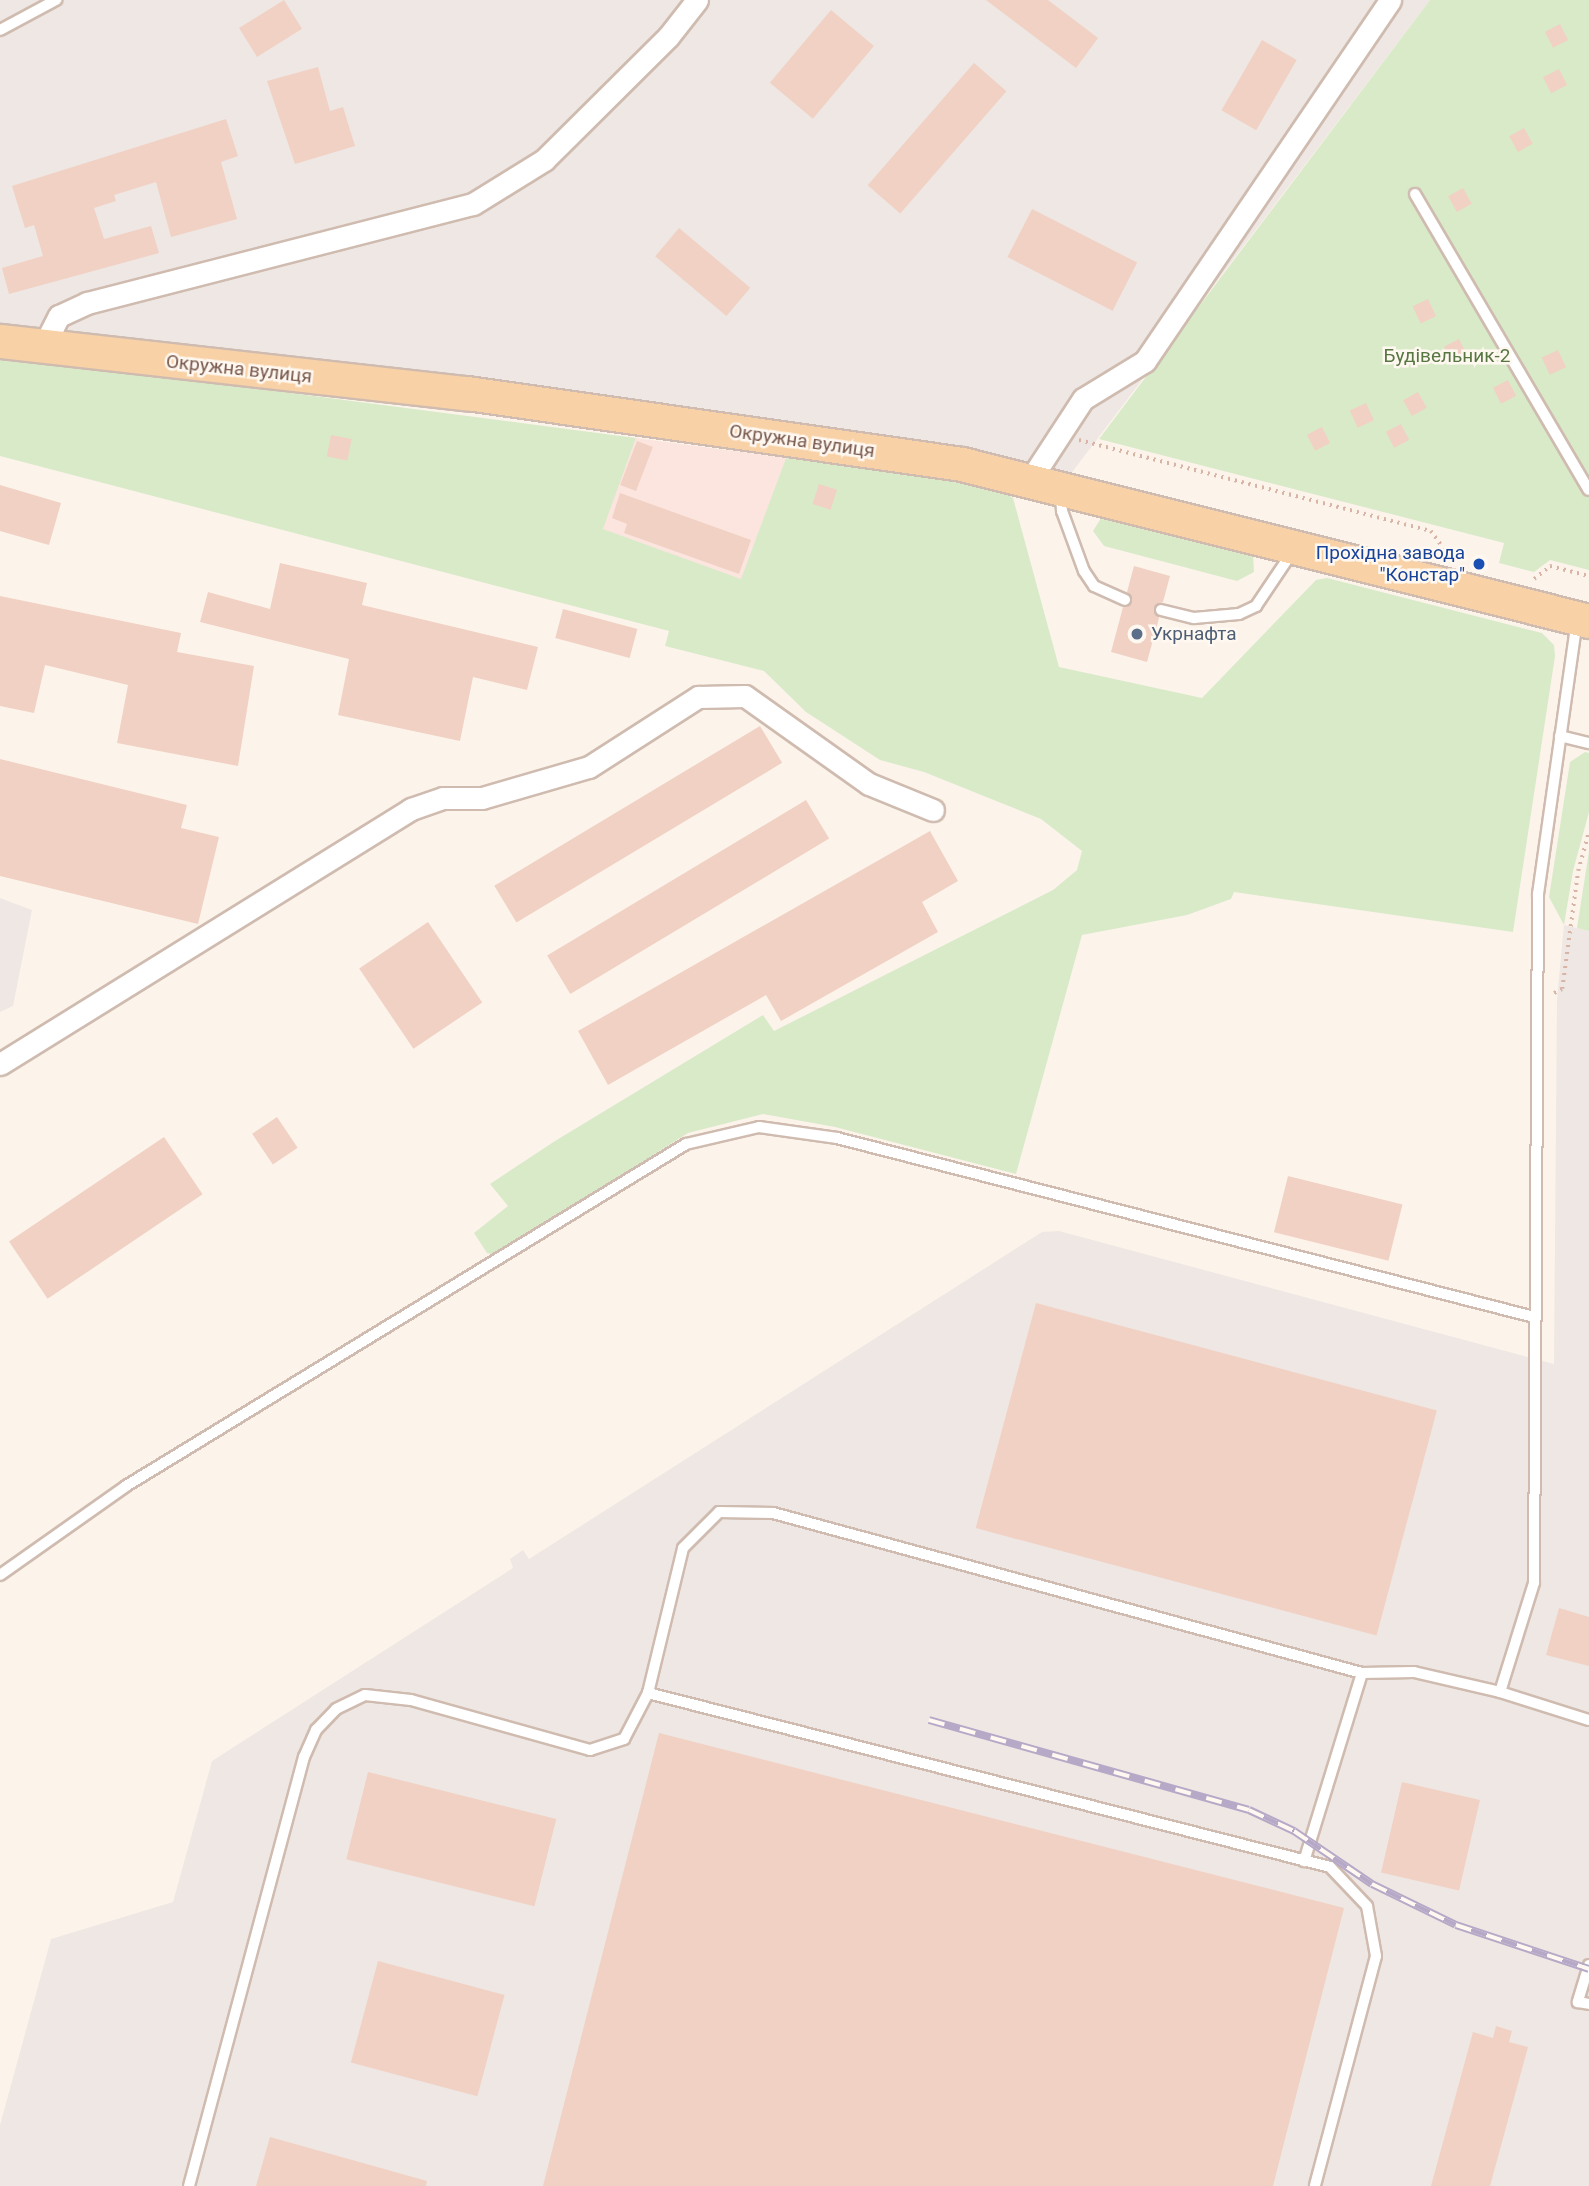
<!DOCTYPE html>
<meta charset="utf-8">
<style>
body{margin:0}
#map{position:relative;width:1589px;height:2186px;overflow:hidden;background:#fcf4eb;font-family:Roboto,sans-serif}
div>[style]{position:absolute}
.commercial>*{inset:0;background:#fce5df}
.industrial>*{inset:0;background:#eee7e3}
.green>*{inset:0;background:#d9eac9}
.building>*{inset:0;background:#f1d1c3;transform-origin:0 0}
.path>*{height:3.5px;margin-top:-1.75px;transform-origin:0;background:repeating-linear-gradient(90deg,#d7b4a5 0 2px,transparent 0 7px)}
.roads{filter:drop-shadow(2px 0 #cfbbaf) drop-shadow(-2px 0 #cfbbaf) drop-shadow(0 2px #cfbbaf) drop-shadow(0 -2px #cfbbaf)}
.service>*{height:10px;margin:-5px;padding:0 5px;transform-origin:5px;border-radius:5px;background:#fff}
.minor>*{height:21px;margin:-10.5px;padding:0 10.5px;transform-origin:10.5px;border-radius:10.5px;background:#fff}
.primary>*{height:33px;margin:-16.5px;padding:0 16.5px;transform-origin:16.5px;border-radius:16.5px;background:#f8d2a6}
.rail>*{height:8px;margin-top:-4px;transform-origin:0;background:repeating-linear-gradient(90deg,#fff8f1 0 16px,#b6a8c7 0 32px);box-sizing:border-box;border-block:2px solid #b6a8c7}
.dots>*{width:19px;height:19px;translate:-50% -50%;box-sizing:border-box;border:4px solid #fff8f1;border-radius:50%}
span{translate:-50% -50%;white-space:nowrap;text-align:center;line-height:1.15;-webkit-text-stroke:5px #fff8f1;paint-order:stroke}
.park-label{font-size:19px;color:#577742}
.street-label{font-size:19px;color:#78594d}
.transit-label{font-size:19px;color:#164399}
.right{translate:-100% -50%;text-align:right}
.service-label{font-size:19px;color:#4e5e75}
.left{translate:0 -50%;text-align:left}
</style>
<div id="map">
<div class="commercial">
<div style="clip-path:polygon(636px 438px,786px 458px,742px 580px,602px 529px)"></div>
</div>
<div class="industrial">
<div style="clip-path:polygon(0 0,1430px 0,1070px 475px,962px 447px,464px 375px,0 329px)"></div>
<div style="clip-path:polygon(0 898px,32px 910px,13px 1006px,0 1012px)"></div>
<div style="clip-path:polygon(1564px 925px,1589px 931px,1589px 2186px,0 2186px,0 2125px,51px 1939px,173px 1902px,212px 1761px,513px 1568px,510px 1559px,523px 1550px,529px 1559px,1042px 1232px,1059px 1231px,1554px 1364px,1557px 999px)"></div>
</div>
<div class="green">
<div style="clip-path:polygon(1430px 0,1589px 0,1589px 570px,1550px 560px,1534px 572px,1499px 563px,1504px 543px,1099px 439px)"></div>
<div style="clip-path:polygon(0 355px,636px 438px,603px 529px,741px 579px,786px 458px,913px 474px,1005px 492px,1013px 498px,1059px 667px,1202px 698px,1316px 580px,1327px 578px,1542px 633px,1554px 645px,1555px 656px,1513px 932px,1234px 892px,1231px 899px,1187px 915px,1082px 935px,1016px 1174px,835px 1127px,763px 1114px,688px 1133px,495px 1255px,487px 1253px,474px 1233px,508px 1206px,490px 1184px,555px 1141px,763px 1015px,774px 1031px,1053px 890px,1077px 870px,1082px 851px,1041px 819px,924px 772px,880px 760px,806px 712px,764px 671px,665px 646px,669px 631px,0 456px)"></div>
<div style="clip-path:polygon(1103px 515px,1253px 554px,1254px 572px,1237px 581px,1104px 546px,1093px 531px)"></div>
<div style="clip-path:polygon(1585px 752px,1589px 753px,1589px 812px,1573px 871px,1564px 925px,1549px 897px,1570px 762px)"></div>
<div style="clip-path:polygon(1589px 851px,1589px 931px,1577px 928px)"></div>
</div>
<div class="building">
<div style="left:284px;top:0;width:34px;height:53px;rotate:58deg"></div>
<div style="clip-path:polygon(986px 0,1048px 0,1098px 38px,1076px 68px)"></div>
<div style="left:831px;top:10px;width:56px;height:95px;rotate:40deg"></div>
<div style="left:1560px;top:24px;width:18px;height:17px;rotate:63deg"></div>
<div style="left:1262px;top:40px;width:40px;height:81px;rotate:30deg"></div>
<div style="left:974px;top:63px;width:43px;height:162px;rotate:41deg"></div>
<div style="clip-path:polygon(318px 67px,330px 111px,343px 107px,355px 146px,295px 164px,267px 81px)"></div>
<div style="left:1559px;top:69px;width:18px;height:18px;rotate:63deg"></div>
<div style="clip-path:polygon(226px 119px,238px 156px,221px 162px,237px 219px,171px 237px,156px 182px,114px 195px,116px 201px,94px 208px,104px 239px,151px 226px,159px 253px,9px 294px,2px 268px,43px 256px,34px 225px,25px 228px,12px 186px)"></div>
<div style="left:1524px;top:128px;width:18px;height:17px;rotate:61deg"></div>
<div style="left:1463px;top:188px;width:18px;height:17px;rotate:61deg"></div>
<div style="left:1032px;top:209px;width:118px;height:54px;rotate:27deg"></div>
<div style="left:679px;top:228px;width:93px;height:37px;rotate:40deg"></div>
<div style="left:1428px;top:299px;width:19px;height:17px;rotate:65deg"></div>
<div style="left:1459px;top:339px;width:18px;height:17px;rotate:63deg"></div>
<div style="left:1558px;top:350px;width:19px;height:18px;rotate:65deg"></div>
<div style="left:1508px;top:380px;width:18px;height:17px;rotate:63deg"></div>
<div style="left:1418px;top:392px;width:18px;height:17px;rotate:61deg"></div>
<div style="left:1366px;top:403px;width:19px;height:18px;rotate:65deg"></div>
<div style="left:1401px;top:424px;width:18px;height:17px;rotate:63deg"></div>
<div style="left:1322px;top:427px;width:18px;height:17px;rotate:63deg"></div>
<div style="left:331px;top:435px;width:21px;height:22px;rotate:11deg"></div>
<div style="left:637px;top:441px;width:17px;height:47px;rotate:21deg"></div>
<div style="left:819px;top:484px;width:19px;height:21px;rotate:18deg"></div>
<div style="clip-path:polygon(0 485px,61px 503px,49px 545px,0 531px)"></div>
<div style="clip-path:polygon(620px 493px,751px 540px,739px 574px,624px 533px,627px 524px,612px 518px)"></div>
<div style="clip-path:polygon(280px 563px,367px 583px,362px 605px,538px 647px,527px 690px,473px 677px,460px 741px,338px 715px,349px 659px,200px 622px,208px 592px,270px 609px)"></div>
<div style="clip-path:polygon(1134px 566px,1170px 576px,1163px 602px,1154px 608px,1159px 618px,1147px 662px,1111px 652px,1123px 607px,1132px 603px,1127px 592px)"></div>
<div style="clip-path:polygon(0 596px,181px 633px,177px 652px,254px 666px,238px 766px,117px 743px,128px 685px,45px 665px,34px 713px,0 706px)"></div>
<div style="left:563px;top:609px;width:77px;height:30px;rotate:15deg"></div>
<div style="left:760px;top:726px;width:43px;height:310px;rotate:59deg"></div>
<div style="clip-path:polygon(0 759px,187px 805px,181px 828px,219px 837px,198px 924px,0 876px)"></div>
<div style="left:806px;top:800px;width:45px;height:302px;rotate:59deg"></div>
<div style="clip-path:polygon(930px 831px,958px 881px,922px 902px,938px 932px,781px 1021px,766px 995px,608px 1085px,578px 1031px)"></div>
<div style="left:428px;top:922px;width:97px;height:83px;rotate:56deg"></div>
<div style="left:277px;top:1117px;width:37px;height:30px;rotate:56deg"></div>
<div style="left:164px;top:1137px;width:69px;height:187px;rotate:56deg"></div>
<div style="left:1288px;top:1176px;width:118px;height:58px;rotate:14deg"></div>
<div style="left:1036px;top:1303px;width:415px;height:233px;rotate:15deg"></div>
<div style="clip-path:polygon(1559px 1608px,1589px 1617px,1589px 1666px,1546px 1655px)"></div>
<div style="clip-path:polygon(659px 1733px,1344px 1908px,1273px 2186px,543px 2186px)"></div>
<div style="left:368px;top:1772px;width:194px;height:90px;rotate:14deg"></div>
<div style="left:1402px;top:1782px;width:80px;height:93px;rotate:13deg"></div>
<div style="left:378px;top:1961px;width:131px;height:105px;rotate:15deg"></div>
<div style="clip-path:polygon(1496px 2026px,1512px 2031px,1509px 2042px,1528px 2047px,1490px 2186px,1431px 2186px,1473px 2032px,1493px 2038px)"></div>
<div style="clip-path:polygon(270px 2137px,427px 2181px,426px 2186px,256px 2186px)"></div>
</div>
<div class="path">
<div style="left:1079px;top:440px;width:364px;rotate:14.5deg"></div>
<div style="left:1431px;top:531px;width:31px;rotate:54deg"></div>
<div style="left:1534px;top:579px;width:21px;rotate:-39deg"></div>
<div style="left:1550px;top:566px;width:40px;rotate:14.4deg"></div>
<div style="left:1554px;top:993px;width:9px;rotate:-27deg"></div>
<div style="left:1562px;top:989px;width:119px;rotate:-82.3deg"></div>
<div style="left:1578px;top:871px;width:41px;rotate:-74.6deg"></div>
</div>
<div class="roads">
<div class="service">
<div style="left:0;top:30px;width:64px;rotate:-28.2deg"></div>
<div style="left:1415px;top:194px;width:343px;rotate:59.6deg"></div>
<div style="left:1061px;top:493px;width:18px;rotate:87deg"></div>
<div style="left:1062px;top:511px;width:64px;rotate:69.9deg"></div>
<div style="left:1084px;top:571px;width:18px;rotate:56deg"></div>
<div style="left:1094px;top:586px;width:34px;rotate:24deg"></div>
<div style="left:1161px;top:610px;width:34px;rotate:14deg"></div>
<div style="left:1194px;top:618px;width:45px;rotate:-5.1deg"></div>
<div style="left:1239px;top:614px;width:19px;rotate:-25deg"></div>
<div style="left:1256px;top:606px;width:66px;rotate:-56.1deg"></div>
<div style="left:1560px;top:736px;width:30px;rotate:14deg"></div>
<div style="left:0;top:1575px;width:154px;rotate:-35.2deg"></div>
<div style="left:126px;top:1486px;width:656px;rotate:-31.41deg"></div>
<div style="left:686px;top:1144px;width:75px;rotate:-13.1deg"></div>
<div style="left:759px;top:1127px;width:79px;rotate:8deg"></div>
<div style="left:837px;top:1138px;width:720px;rotate:14.4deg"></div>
<div style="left:1362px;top:1673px;width:52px;rotate:-1.1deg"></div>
<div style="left:1414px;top:1672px;width:88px;rotate:13.1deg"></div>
<div style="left:1500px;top:1692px;width:93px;rotate:17.5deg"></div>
<div style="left:1500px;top:1692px;width:114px;rotate:-72.7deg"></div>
<div style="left:1534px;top:1583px;width:689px;rotate:-89.67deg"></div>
<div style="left:1538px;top:894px;width:276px;rotate:-81.9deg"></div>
<div style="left:648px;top:1693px;width:704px;rotate:14.31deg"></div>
<div style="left:1330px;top:1867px;width:54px;rotate:46.5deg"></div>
<div style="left:1367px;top:1906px;width:51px;rotate:79.8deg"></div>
<div style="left:1376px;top:1956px;width:238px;rotate:104.9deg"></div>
<div style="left:1589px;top:1965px;width:39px;rotate:107deg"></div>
<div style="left:1578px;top:2002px;width:11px;rotate:10deg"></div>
<div style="left:189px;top:2186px;width:444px;rotate:-75deg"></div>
<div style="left:304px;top:1757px;width:30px;rotate:-66deg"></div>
<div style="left:316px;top:1730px;width:29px;rotate:-46deg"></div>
<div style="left:336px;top:1709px;width:32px;rotate:-26deg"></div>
<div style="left:365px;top:1695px;width:46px;rotate:6.2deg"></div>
<div style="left:411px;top:1700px;width:186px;rotate:15.6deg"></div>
<div style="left:590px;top:1750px;width:36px;rotate:-18deg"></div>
<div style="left:624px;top:1739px;width:52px;rotate:-62.4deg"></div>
<div style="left:648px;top:1693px;width:149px;rotate:-76.4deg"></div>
<div style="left:683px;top:1548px;width:51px;rotate:-45deg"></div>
<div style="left:719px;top:1512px;width:54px;rotate:1.1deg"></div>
<div style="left:773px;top:1513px;width:610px;rotate:15.2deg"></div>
<div style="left:1362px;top:1673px;width:197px;rotate:107.1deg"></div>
</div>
<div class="minor">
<div style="left:43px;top:347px;width:35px;rotate:-63deg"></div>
<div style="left:59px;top:316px;width:31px;rotate:-25deg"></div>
<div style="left:87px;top:303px;width:398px;rotate:-14.4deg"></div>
<div style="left:473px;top:204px;width:84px;rotate:-31.8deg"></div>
<div style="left:544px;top:160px;width:175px;rotate:-44.8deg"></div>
<div style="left:668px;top:37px;width:47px;rotate:-51.9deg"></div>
<div style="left:1030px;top:480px;width:97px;rotate:-56.8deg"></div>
<div style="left:1083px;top:399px;width:73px;rotate:-31.5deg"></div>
<div style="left:1145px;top:361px;width:436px;rotate:-55.8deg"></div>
<div style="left:0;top:1064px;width:484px;rotate:-31.8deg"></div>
<div style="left:411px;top:809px;width:34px;rotate:-19deg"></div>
<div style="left:443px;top:798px;width:39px"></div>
<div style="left:482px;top:798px;width:111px;rotate:-16.2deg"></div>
<div style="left:589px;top:767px;width:130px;rotate:-32.7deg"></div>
<div style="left:698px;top:697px;width:47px;rotate:-1.2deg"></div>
<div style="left:745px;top:696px;width:152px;rotate:35.4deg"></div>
<div style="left:869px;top:784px;width:69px;rotate:22.1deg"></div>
</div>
<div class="primary">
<div style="left:0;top:341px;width:470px;rotate:6.4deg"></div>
<div style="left:467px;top:393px;width:500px;rotate:8.16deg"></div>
<div style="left:962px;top:464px;width:646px;rotate:14.06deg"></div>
</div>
</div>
<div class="rail">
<div style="left:929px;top:1720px;width:332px;rotate:15.7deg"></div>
<div style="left:1249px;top:1810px;width:50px;rotate:25deg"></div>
<div style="left:1294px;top:1831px;width:94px;rotate:34.2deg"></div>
<div style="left:1372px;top:1884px;width:93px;rotate:26deg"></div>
<div style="left:1456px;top:1925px;width:140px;rotate:18.3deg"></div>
</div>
<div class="dots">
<div style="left:1479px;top:564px;background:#1a4fb4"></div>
<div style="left:1137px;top:634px;background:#5c6f8a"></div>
</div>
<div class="park-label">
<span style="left:1447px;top:356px">Будівельник-2</span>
</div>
<div class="street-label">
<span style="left:239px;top:369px;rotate:6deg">Окружна вулиця</span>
<span style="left:802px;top:441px;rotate:8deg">Окружна вулиця</span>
</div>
<div class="transit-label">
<span class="right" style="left:1465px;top:564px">Прохідна завода<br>"Констар"</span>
</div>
<div class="service-label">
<span class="left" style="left:1151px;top:634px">Укрнафта</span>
</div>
</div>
